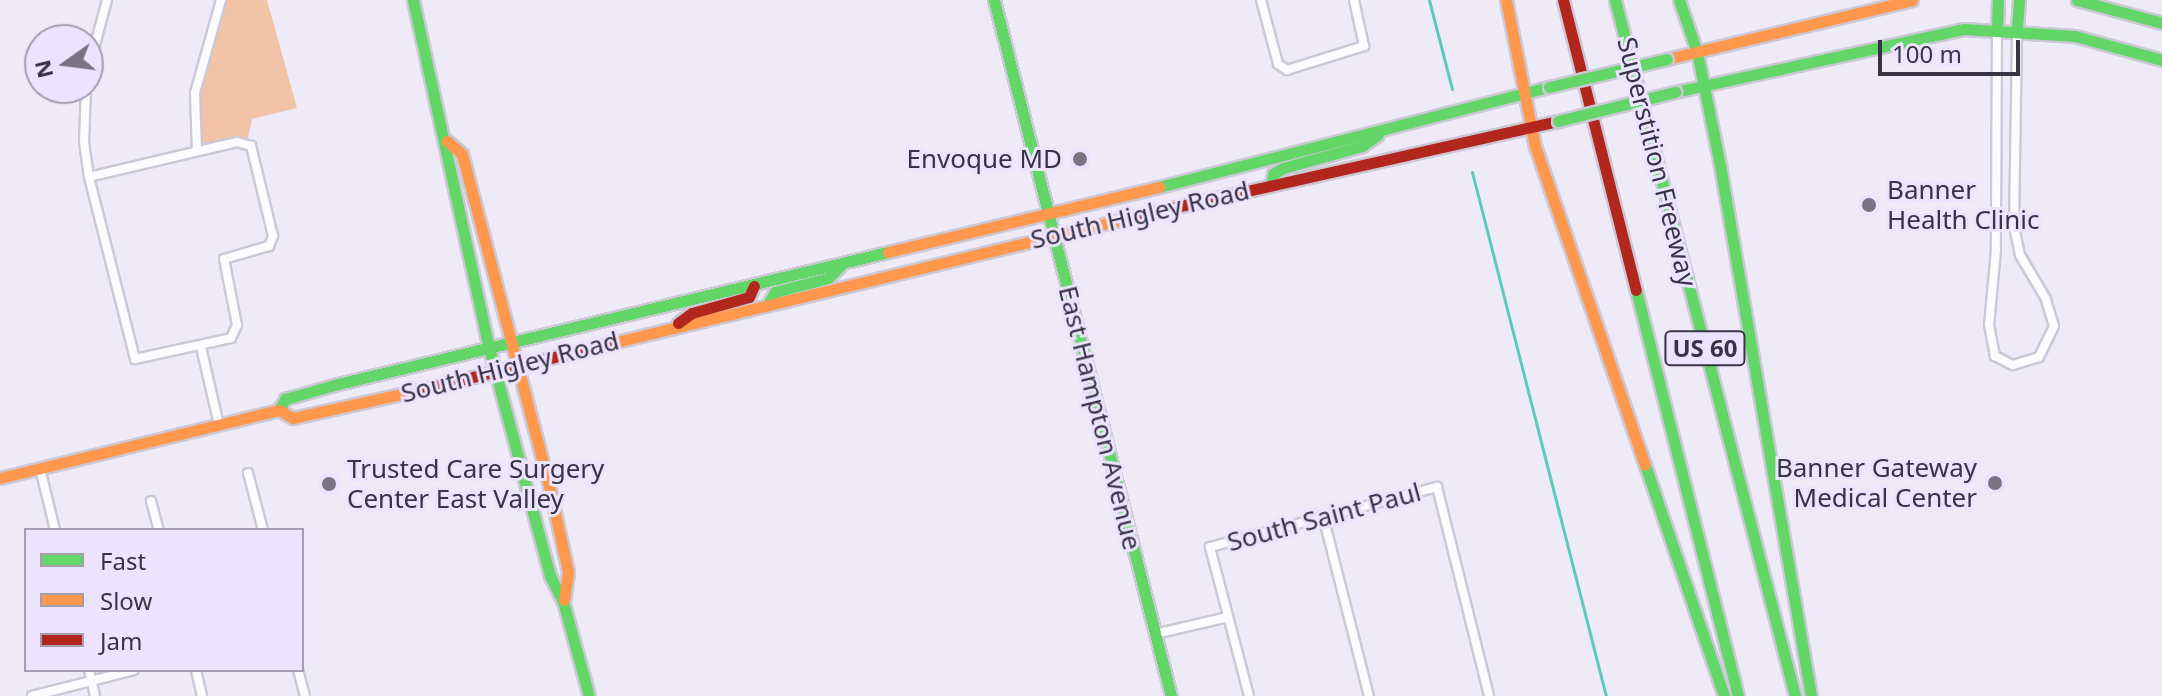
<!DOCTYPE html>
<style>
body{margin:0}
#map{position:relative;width:2162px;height:696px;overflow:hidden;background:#eeeaf8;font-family:"Noto Sans",sans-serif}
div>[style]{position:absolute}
.green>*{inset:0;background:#f1c4a7}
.stream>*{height:3px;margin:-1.5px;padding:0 1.5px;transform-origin:1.5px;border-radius:1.5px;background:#5ec8bc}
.roads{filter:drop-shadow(2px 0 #ccc8d6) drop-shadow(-2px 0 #ccc8d6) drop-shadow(0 2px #ccc8d6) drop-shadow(0 -2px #ccc8d6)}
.street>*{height:8px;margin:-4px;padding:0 4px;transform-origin:4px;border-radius:4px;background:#fcfcfe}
.fast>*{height:11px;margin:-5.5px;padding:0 5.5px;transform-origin:5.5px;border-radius:5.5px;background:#63d668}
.slow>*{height:11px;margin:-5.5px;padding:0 5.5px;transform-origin:5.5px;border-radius:5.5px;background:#ff974d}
.jam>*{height:11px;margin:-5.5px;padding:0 5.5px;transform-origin:5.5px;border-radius:5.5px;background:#b3261e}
.bridges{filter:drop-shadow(2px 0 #ccc8d6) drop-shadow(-2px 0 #ccc8d6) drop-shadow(0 2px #ccc8d6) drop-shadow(0 -2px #ccc8d6)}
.fast-bridge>*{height:11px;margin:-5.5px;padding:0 5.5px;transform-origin:5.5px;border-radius:5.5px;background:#63d668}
.dots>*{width:22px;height:22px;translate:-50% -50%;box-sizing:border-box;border:4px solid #ece4fe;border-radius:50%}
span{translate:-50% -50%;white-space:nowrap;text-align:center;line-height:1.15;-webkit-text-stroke:6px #ece4fe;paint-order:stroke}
.shield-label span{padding:2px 6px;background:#ece4fe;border:2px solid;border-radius:6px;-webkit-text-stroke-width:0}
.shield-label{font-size:24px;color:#393445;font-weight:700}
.poi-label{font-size:26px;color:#393445}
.right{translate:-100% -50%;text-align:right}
.left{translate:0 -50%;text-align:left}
.street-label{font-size:26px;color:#393445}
.legend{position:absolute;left:24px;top:528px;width:280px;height:144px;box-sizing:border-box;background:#ece4fe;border:2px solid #a49eb4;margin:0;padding:10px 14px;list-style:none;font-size:24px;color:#393445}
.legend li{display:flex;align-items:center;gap:16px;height:40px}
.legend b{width:40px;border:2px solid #a49eb4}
.north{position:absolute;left:24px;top:24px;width:80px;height:80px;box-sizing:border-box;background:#ece4fe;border:2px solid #a49eb4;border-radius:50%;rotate:256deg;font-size:22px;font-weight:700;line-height:32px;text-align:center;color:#393445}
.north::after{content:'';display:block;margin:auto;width:28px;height:36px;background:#787484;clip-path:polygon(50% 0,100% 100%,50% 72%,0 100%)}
.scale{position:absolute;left:1878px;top:40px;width:142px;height:36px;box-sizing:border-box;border:4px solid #393445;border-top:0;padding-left:10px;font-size:24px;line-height:28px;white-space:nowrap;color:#393445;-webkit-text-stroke:6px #ece4fe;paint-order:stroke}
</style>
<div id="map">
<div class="green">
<div style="clip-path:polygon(221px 0,267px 0,297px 108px,252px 119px,247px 142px,197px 151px,195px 93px)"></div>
</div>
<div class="stream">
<div style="left:1429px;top:0;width:92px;rotate:75.5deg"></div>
<div style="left:1472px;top:172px;width:541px;rotate:75.66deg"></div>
</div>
<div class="roads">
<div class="street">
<div style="left:1261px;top:0;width:66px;rotate:75.1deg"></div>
<div style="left:1278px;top:64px;width:11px;rotate:34deg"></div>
<div style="left:1287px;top:70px;width:81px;rotate:-17.3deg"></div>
<div style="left:1364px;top:46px;width:47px;rotate:-102.3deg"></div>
<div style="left:1997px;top:28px;width:222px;rotate:90.3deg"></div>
<div style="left:1996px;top:250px;width:75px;rotate:95.3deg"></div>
<div style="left:1989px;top:325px;width:32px;rotate:79deg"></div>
<div style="left:1995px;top:356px;width:20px;rotate:27deg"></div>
<div style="left:2013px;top:365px;width:27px;rotate:-17deg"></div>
<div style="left:2039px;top:357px;width:34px;rotate:-64deg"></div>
<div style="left:2054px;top:326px;width:28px;rotate:-107deg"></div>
<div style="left:2046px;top:299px;width:51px;rotate:-120.6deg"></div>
<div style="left:2020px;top:255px;width:29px;rotate:-102deg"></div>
<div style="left:2014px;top:227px;width:198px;rotate:-89.1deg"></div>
<div style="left:88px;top:71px;width:73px;rotate:-75deg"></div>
<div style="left:86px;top:88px;width:54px;rotate:92.1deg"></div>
<div style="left:84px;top:142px;width:35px;rotate:82deg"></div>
<div style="left:89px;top:177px;width:188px;rotate:75.8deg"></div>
<div style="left:135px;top:359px;width:98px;rotate:-12.3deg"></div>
<div style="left:231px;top:338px;width:14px;rotate:-65deg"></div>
<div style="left:237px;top:325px;width:67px;rotate:-101.1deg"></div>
<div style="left:224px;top:259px;width:47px;rotate:-16.1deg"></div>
<div style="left:269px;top:246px;width:11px;rotate:-68deg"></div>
<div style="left:273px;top:236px;width:93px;rotate:-103.7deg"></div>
<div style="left:251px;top:146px;width:15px;rotate:-164deg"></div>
<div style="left:237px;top:142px;width:152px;rotate:166.7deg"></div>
<div style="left:197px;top:151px;width:58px;rotate:-92deg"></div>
<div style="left:195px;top:93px;width:97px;rotate:-74.4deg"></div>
<div style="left:201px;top:347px;width:80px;rotate:77deg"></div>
<div style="left:40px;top:468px;width:64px;rotate:76.4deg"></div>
<div style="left:248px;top:473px;width:59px;rotate:75.3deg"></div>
<div style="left:151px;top:501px;width:30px;rotate:75deg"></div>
<div style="left:1323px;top:516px;width:186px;rotate:75.7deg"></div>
<div style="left:1155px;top:634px;width:75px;rotate:-13.1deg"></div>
<div style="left:89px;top:670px;width:27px;rotate:77deg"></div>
<div style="left:196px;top:670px;width:27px;rotate:77deg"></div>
<div style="left:298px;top:670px;width:27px;rotate:75deg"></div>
<div style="left:32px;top:696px;width:105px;rotate:-14.3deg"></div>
<div style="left:1249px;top:696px;width:154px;rotate:-104.7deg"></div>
<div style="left:1210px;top:547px;width:235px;rotate:-14.8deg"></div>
<div style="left:1437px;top:487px;width:215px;rotate:76deg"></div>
</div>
<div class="fast">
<div style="left:413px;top:0;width:356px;rotate:77.7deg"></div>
<div style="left:489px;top:348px;width:236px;rotate:75deg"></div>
<div style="left:550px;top:576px;width:28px;rotate:63deg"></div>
<div style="left:563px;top:601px;width:98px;rotate:74.7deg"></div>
<div style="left:994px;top:0;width:718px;rotate:75.73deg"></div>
<div style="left:1615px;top:0;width:719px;rotate:75.5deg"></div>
<div style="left:1679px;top:0;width:55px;rotate:70.9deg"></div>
<div style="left:1697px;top:52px;width:115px;rotate:78.5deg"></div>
<div style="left:1720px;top:165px;width:539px;rotate:80.28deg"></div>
<div style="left:2077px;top:0;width:88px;rotate:15.1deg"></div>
<div style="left:1997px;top:27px;width:27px;rotate:-88deg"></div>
<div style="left:2017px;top:29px;width:29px;rotate:-86deg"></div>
<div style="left:1675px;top:92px;width:296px;rotate:-12.3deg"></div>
<div style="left:1964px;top:29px;width:111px;rotate:3.6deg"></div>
<div style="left:2075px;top:36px;width:90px;rotate:15.4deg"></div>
<div style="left:1272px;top:184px;width:10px;rotate:-84deg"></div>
<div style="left:1273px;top:174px;width:12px;rotate:-31deg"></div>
<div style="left:1283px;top:168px;width:82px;rotate:-15.6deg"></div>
<div style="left:1362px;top:146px;width:19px;rotate:-35deg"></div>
<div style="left:1159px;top:187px;width:403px;rotate:-14.4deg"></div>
<div style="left:1636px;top:290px;width:419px;rotate:75.9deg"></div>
<div style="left:768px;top:304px;width:14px;rotate:-60deg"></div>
<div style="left:775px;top:292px;width:55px;rotate:-14.8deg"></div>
<div style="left:828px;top:278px;width:18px;rotate:-45deg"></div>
<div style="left:279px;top:410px;width:13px;rotate:-61deg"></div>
<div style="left:285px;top:399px;width:55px;rotate:-15.8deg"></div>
<div style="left:338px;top:384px;width:566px;rotate:-13.5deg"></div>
<div style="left:1645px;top:465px;width:244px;rotate:71.1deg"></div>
</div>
<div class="slow">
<div style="left:1506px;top:0;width:149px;rotate:78.8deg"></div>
<div style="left:1535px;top:146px;width:337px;rotate:71deg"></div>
<div style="left:1667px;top:59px;width:252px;rotate:-13.5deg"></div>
<div style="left:447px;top:141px;width:20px;rotate:41deg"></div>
<div style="left:462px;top:154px;width:343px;rotate:75.3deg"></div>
<div style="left:549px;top:486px;width:88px;rotate:77.5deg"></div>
<div style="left:568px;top:572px;width:28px;rotate:98deg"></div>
<div style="left:888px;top:252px;width:279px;rotate:-13.5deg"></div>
<div style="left:612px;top:343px;width:544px;rotate:-13.6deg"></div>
<div style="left:0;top:478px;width:287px;rotate:-13.7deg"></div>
<div style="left:279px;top:410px;width:16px;rotate:30deg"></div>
<div style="left:293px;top:418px;width:129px;rotate:-12.5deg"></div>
</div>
<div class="jam">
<div style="left:1563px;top:0;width:299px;rotate:75.9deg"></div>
<div style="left:1141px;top:215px;width:427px;rotate:-12.7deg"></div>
<div style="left:678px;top:323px;width:17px;rotate:-36deg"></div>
<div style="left:692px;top:313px;width:59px;rotate:-15.7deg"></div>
<div style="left:749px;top:297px;width:12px;rotate:-66deg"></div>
<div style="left:419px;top:390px;width:199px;rotate:-13.7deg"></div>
</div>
</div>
<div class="bridges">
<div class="fast-bridge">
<div style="left:1549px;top:87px;width:121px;rotate:-13.3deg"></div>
<div style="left:1558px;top:121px;width:121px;rotate:-13.9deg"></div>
</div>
</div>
<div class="dots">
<div style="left:1080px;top:159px;background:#787484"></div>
<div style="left:1869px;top:205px;background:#787484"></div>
<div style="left:1995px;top:483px;background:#787484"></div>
<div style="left:329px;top:484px;background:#787484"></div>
</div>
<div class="shield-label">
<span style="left:1705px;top:348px">US 60</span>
</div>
<div class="poi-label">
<span class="right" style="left:1062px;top:159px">Envoque MD</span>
<span class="left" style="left:1887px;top:205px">Banner<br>Health Clinic</span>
<span class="right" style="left:1977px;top:483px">Banner Gateway<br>Medical Center</span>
<span class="left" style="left:347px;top:484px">Trusted Care Surgery<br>Center East Valley</span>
</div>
<div class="street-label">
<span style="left:1657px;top:162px;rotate:76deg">Superstition Freeway</span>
<span style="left:1140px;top:215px;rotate:-13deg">South Higley Road</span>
<span style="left:510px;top:367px;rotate:-14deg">South Higley Road</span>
<span style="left:1100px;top:418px;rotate:76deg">East Hampton Avenue</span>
<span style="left:1324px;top:517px;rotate:-15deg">South Saint Paul</span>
</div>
<ul class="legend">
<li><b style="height:10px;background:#63d668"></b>Fast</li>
<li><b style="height:10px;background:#ff974d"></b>Slow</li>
<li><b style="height:10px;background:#b3261e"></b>Jam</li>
</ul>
<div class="north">N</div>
<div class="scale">100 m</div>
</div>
